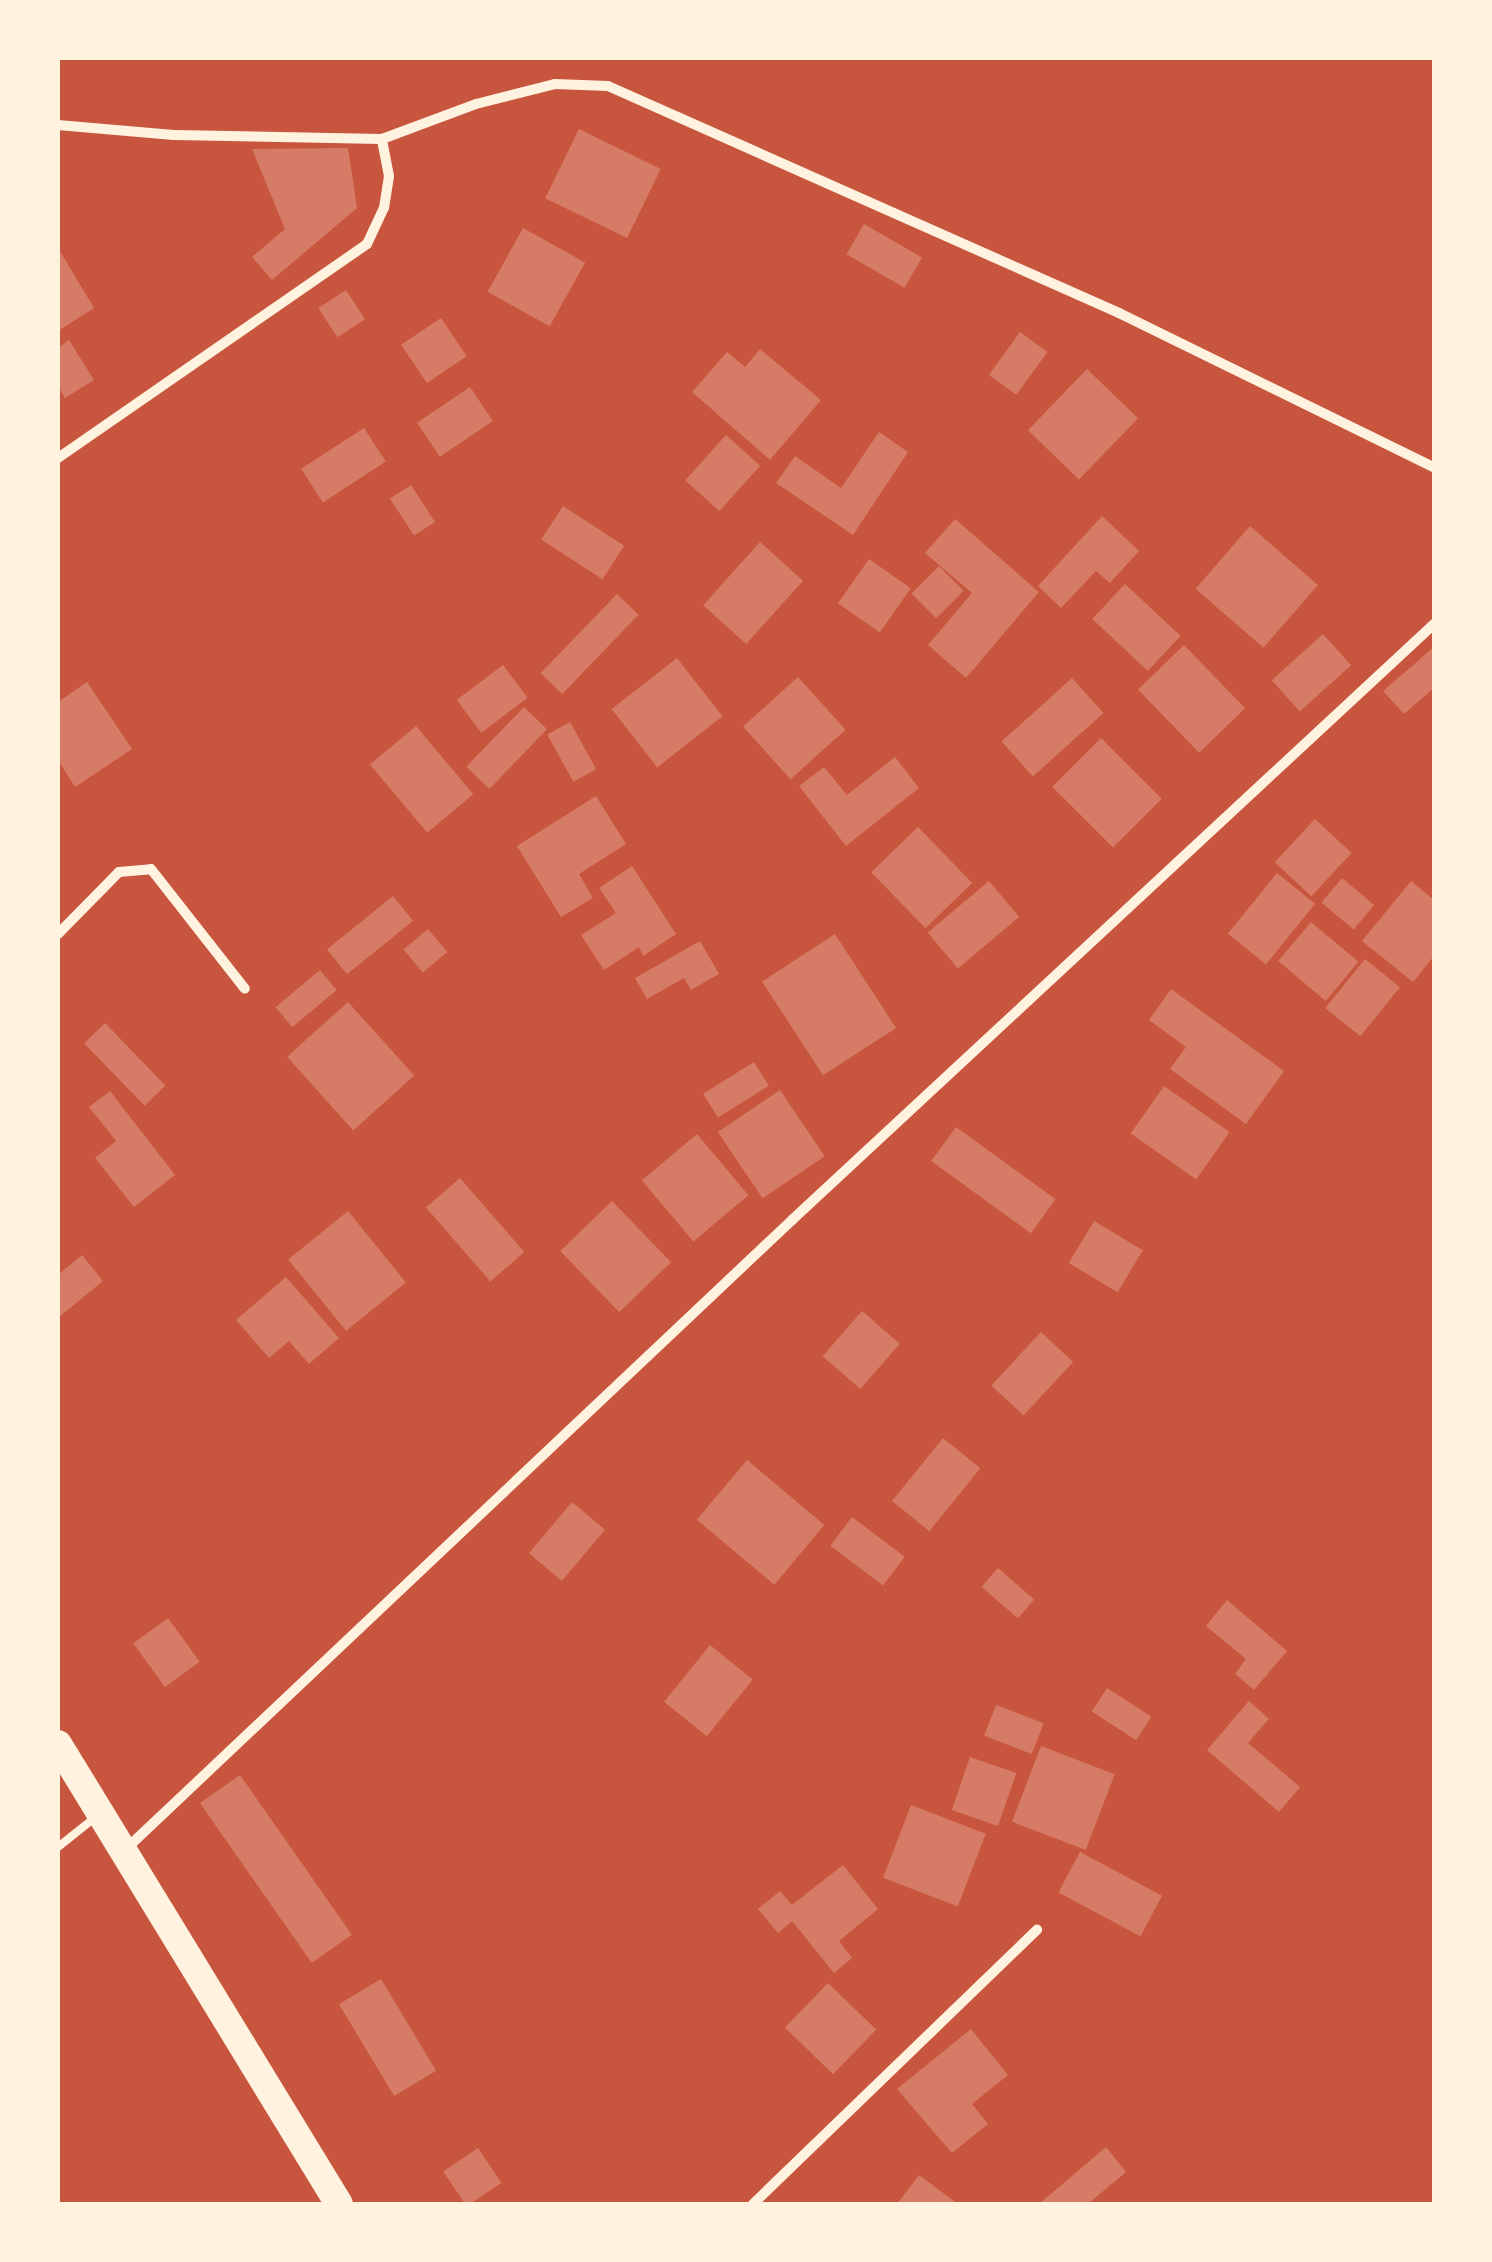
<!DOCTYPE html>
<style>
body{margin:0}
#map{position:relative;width:1492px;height:2262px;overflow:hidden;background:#c8553d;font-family:Montserrat,sans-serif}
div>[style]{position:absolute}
.building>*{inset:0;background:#d67c66;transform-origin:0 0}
.service>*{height:8px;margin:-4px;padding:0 4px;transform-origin:4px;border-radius:4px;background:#fff3e0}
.minor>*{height:10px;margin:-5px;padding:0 5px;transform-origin:5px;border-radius:5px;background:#fff3e0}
.trunk>*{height:28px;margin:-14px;padding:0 14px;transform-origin:14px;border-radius:14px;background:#fff3e0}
span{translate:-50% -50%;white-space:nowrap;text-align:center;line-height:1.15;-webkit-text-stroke:9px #fff3e0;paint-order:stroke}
.frame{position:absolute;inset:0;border:60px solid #fff3e0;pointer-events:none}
</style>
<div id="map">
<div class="building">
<div style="left:579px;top:129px;width:91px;height:77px;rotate:26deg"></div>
<div style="clip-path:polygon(348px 148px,357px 208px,272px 280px,252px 257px,285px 229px,252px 149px)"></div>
<div style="left:864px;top:224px;width:67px;height:35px;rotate:30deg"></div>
<div style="left:523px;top:228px;width:71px;height:73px;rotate:29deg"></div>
<div style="clip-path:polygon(58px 248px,94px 308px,58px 331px)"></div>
<div style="left:346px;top:290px;width:35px;height:33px;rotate:57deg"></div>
<div style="left:441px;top:318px;width:46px;height:48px;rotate:56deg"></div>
<div style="left:1020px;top:332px;width:34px;height:53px;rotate:36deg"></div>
<div style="clip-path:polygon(69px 340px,94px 380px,65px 398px,58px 386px,58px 348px)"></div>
<div style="clip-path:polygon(760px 349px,821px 400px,770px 460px,692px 392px,727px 352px,745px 367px)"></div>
<div style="left:1087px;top:369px;width:71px;height:85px;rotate:44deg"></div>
<div style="left:470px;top:387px;width:41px;height:64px;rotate:56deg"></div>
<div style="left:364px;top:428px;width:40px;height:75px;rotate:57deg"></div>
<div style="clip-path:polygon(879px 432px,908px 452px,853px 535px,776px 483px,795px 456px,841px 488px)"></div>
<div style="left:726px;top:435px;width:46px;height:61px;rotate:42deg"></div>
<div style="left:411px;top:485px;width:44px;height:25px;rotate:57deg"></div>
<div style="left:563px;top:506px;width:73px;height:40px;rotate:33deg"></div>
<div style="clip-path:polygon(1102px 516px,1139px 551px,1110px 583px,1096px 571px,1061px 608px,1038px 586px)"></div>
<div style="clip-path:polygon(955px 519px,1039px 592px,966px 678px,928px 645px,972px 593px,925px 553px)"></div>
<div style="left:1250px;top:526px;width:90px;height:83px;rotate:41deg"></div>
<div style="left:760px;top:542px;width:58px;height:85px;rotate:42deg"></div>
<div style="left:869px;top:559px;width:51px;height:54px;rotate:35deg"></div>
<div style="left:939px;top:566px;width:35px;height:39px;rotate:45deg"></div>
<div style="left:1125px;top:584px;width:76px;height:48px;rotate:43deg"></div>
<div style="left:617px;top:594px;width:30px;height:110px;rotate:44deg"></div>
<div style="left:1323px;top:634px;width:42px;height:69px;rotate:48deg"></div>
<div style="left:1184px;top:645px;width:88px;height:64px;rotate:46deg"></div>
<div style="clip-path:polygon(1434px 647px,1434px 688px,1404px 714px,1383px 691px)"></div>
<div style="left:677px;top:658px;width:74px;height:83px;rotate:52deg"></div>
<div style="left:503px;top:665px;width:41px;height:58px;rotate:53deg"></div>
<div style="left:798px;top:677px;width:71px;height:74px;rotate:48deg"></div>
<div style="left:1072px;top:678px;width:47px;height:95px;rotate:48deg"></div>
<div style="clip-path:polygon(87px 682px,132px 749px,75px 787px,58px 760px,58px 702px)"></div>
<div style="left:524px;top:707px;width:32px;height:83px;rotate:44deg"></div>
<div style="left:570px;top:722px;width:54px;height:26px;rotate:61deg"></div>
<div style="left:416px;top:726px;width:89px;height:60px;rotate:50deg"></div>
<div style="left:1101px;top:738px;width:86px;height:69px;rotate:45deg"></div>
<div style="clip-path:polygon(895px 757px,919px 788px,846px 846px,799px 786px,824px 767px,847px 795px)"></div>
<div style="clip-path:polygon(596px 796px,626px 844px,579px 874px,593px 898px,561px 917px,517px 846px)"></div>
<div style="left:1315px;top:819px;width:50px;height:59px;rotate:43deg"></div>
<div style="left:918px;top:827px;width:78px;height:65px;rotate:46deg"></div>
<div style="clip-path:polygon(632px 866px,676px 934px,643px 956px,639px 947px,604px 970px,581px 935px,616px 913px,599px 888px)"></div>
<div style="left:1277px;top:873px;width:49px;height:78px;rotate:39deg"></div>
<div style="left:1342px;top:878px;width:42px;height:32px;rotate:40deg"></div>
<div style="left:989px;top:881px;width:47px;height:80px;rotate:50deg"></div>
<div style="clip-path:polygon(1411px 881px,1434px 900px,1434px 956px,1413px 982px,1362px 941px)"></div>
<div style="left:393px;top:896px;width:32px;height:85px;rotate:51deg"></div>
<div style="left:1311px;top:922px;width:62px;height:51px;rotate:40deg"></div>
<div style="left:428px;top:929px;width:30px;height:32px;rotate:50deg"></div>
<div style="left:835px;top:934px;width:112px;height:87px;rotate:57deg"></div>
<div style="clip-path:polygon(700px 941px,719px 974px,691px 990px,684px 978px,647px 999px,635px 978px)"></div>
<div style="left:1365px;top:959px;width:45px;height:63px;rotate:39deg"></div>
<div style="left:320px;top:970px;width:26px;height:58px;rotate:50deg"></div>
<div style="clip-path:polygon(1171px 989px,1284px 1071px,1246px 1124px,1170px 1069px,1186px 1047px,1149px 1020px)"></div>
<div style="left:348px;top:1002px;width:99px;height:82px;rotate:48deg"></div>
<div style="left:105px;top:1023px;width:87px;height:29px;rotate:46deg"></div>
<div style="left:754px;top:1062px;width:28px;height:60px;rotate:58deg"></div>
<div style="left:1164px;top:1086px;width:80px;height:58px;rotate:35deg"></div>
<div style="left:780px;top:1090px;width:80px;height:75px;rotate:56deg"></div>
<div style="clip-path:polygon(110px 1091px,175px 1175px,134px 1207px,95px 1158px,116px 1141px,89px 1107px)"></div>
<div style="left:956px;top:1127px;width:123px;height:42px;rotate:36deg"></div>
<div style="left:697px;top:1134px;width:80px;height:72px;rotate:50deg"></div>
<div style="left:460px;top:1178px;width:98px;height:45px;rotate:49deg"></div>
<div style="left:612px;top:1201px;width:85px;height:72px;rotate:46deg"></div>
<div style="left:348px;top:1211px;width:92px;height:77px;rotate:51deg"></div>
<div style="left:1094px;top:1221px;width:57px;height:49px;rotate:31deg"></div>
<div style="clip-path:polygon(82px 1255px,103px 1281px,58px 1318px,58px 1275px)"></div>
<div style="clip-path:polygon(286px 1277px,339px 1338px,309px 1364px,289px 1341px,269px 1358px,236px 1320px)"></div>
<div style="left:862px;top:1311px;width:50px;height:60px;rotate:41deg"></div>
<div style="left:1041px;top:1332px;width:44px;height:73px;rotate:43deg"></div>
<div style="left:943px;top:1438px;width:48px;height:81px;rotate:39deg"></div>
<div style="left:747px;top:1460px;width:101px;height:78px;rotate:40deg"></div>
<div style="left:572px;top:1502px;width:43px;height:67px;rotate:40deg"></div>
<div style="left:852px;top:1517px;width:66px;height:36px;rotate:37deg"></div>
<div style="left:998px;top:1568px;width:48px;height:25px;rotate:41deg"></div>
<div style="clip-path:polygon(1227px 1600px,1287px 1651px,1254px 1690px,1235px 1674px,1246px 1659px,1206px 1626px)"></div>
<div style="left:168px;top:1618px;width:54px;height:43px;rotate:54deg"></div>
<div style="left:710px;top:1645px;width:55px;height:73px;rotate:39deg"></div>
<div style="left:1107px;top:1688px;width:53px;height:28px;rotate:33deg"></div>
<div style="clip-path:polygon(1249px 1701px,1269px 1719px,1248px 1743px,1300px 1787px,1279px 1812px,1207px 1750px)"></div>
<div style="left:996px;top:1705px;width:51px;height:33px;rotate:21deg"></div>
<div style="left:1041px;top:1746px;width:79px;height:81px;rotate:21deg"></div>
<div style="left:970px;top:1757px;width:49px;height:56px;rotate:19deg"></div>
<div style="left:240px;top:1775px;width:195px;height:49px;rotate:55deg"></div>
<div style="left:911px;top:1805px;width:80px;height:78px;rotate:21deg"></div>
<div style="left:1080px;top:1852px;width:93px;height:46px;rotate:28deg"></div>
<div style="clip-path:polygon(843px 1865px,878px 1909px,839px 1941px,852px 1958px,834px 1973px,792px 1921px,778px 1933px,758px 1909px,780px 1891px,792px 1905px)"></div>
<div style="left:381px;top:1979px;width:107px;height:49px;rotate:59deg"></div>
<div style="left:828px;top:1983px;width:67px;height:62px;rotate:44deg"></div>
<div style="clip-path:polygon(971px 2029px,1008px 2075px,972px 2104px,988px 2124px,952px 2153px,897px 2089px)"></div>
<div style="clip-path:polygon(1106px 2147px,1126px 2172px,1088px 2204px,1039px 2204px)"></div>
<div style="left:478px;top:2148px;width:42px;height:42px;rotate:56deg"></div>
<div style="clip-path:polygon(919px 2175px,958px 2204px,897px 2204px)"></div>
</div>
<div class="service">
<div style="left:58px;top:1847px;width:50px;rotate:-38.5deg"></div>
</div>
<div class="minor">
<div style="left:58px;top:125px;width:116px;rotate:4.9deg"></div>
<div style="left:174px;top:135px;width:208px;rotate:1.1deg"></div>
<div style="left:382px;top:139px;width:100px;rotate:-20.4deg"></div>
<div style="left:476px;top:104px;width:81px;rotate:-14.2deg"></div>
<div style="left:555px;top:84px;width:53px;rotate:2.2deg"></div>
<div style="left:608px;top:86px;width:559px;rotate:23.95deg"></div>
<div style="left:1119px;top:313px;width:351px;rotate:26.1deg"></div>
<div style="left:58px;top:458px;width:376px;rotate:-34.7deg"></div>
<div style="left:367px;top:244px;width:40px;rotate:-65deg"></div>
<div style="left:384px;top:208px;width:32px;rotate:-81deg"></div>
<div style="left:389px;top:176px;width:38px;rotate:-101deg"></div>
<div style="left:58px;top:934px;width:87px;rotate:-45.5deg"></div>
<div style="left:119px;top:872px;width:32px;rotate:-5deg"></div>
<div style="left:151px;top:869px;width:152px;rotate:51.9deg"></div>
<div style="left:127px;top:1848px;width:915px;rotate:-43.36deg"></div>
<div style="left:792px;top:1220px;width:876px;rotate:-42.87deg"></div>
<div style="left:753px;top:2204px;width:395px;rotate:-44deg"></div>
</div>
<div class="trunk">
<div style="left:58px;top:1744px;width:539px;rotate:58.58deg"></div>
</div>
<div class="frame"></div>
</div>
